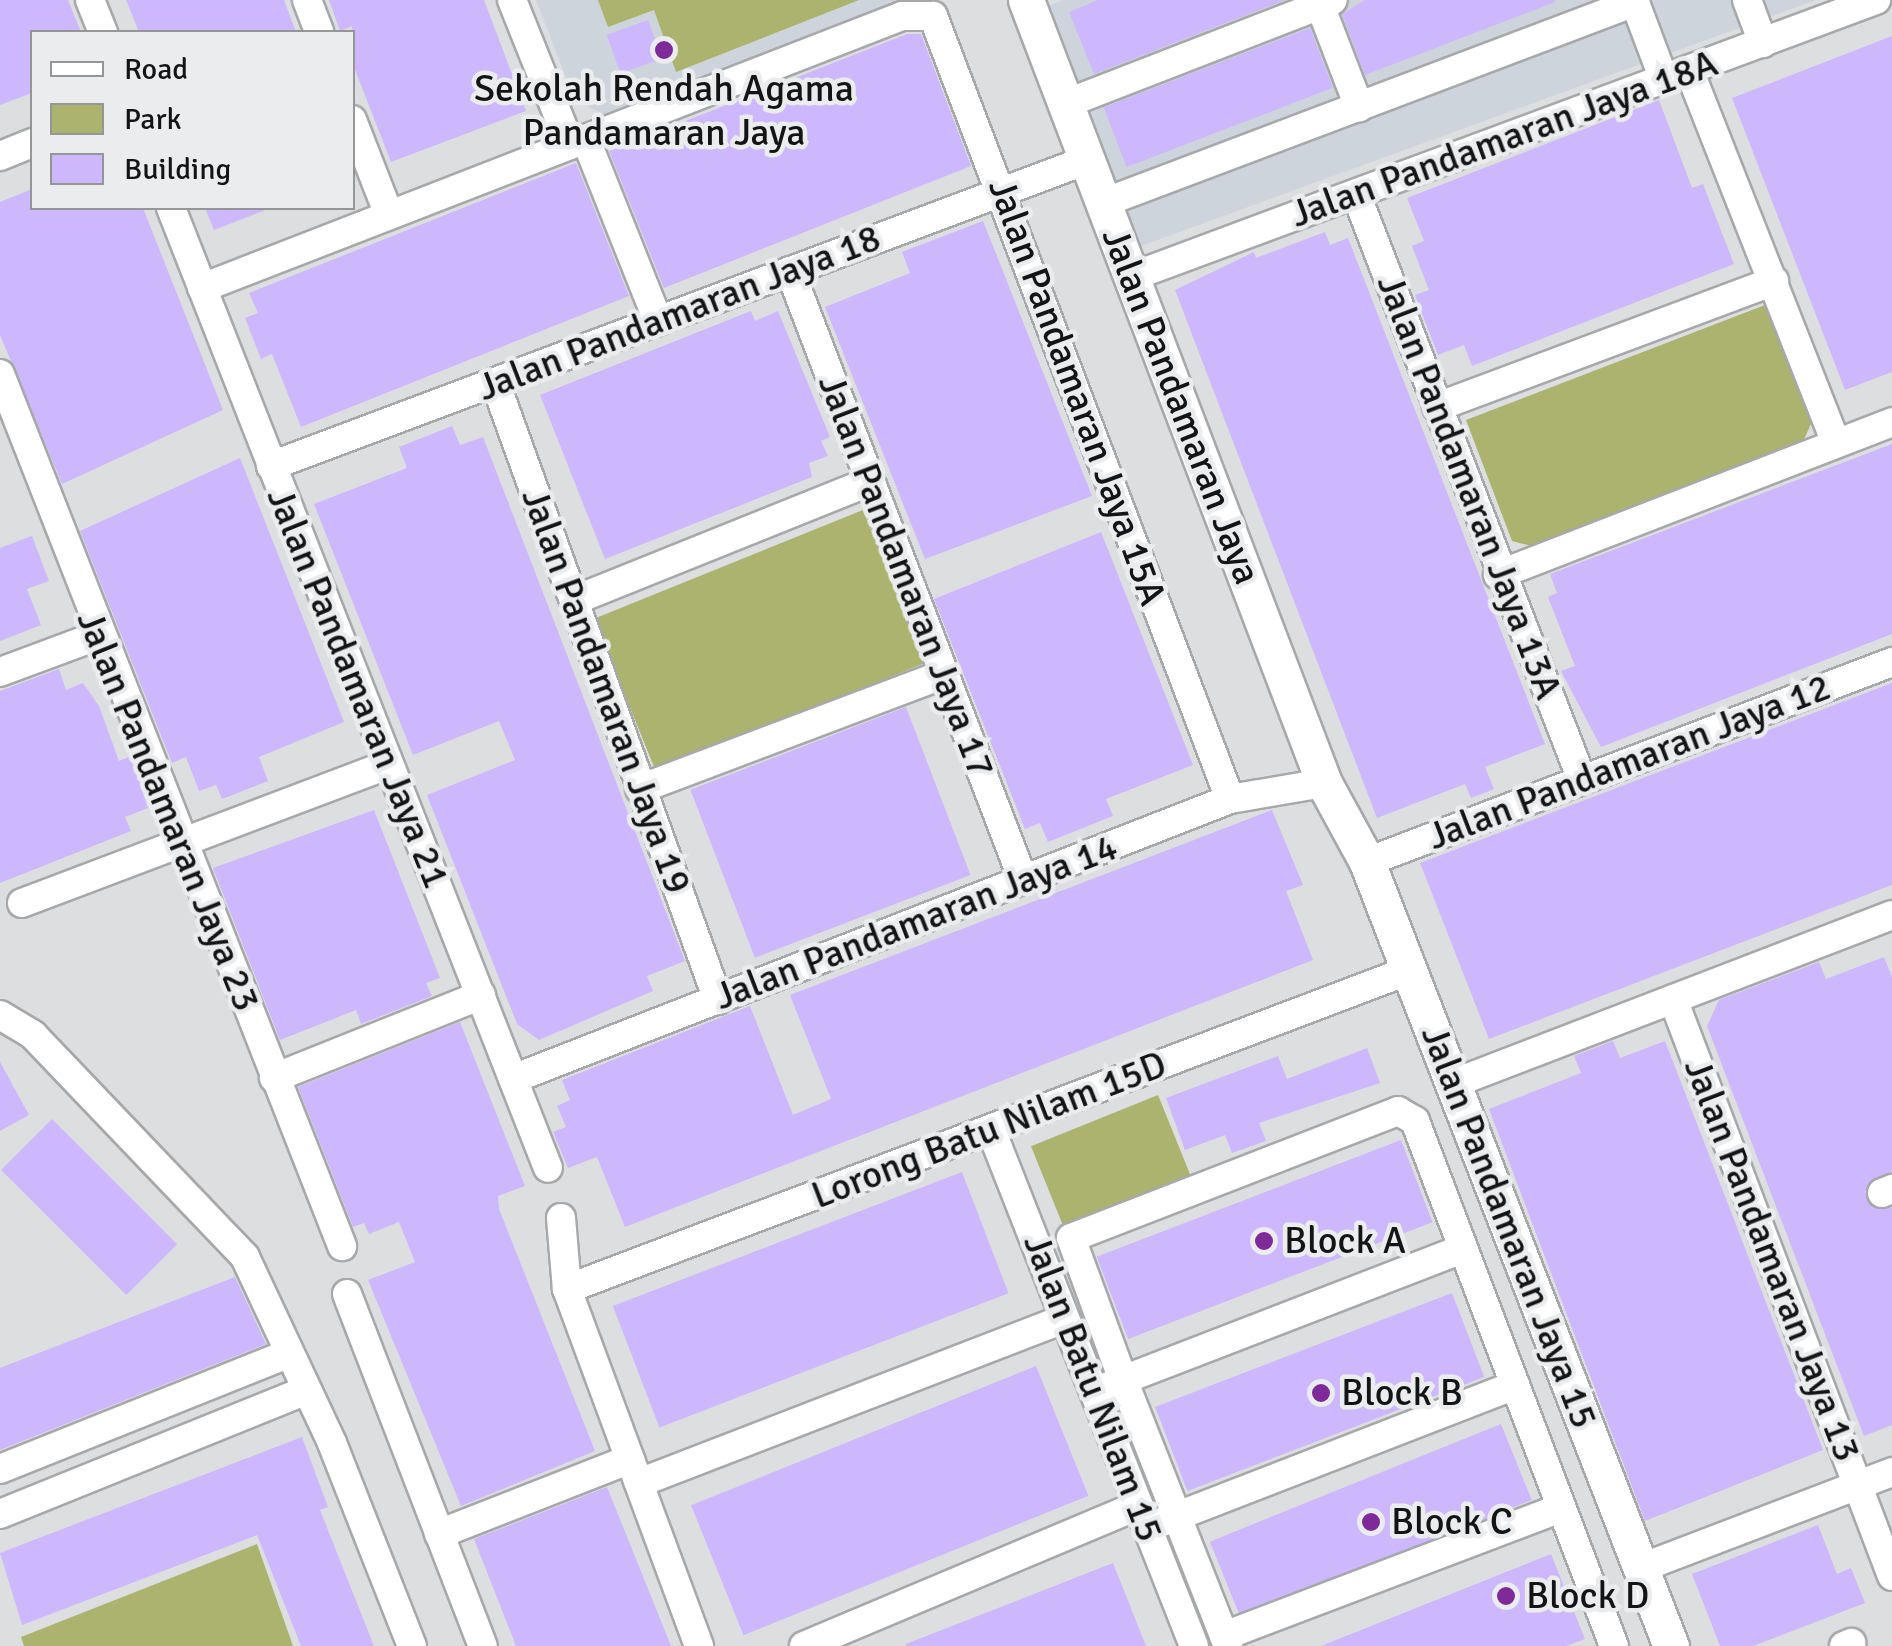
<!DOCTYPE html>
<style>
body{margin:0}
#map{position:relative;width:1892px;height:1646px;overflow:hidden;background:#dddee0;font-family:Signika,sans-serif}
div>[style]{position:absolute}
.built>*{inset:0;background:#ced4dc}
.green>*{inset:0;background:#acb36e;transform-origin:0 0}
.building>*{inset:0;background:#cdb8fd;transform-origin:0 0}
.roads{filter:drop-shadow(2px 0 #a6a8aa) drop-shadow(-2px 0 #a6a8aa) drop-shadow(0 2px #a6a8aa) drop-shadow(0 -2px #a6a8aa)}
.minor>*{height:28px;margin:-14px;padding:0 14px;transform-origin:14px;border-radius:14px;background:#fff}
.major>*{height:35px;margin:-17.5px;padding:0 17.5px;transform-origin:17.5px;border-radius:17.5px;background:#fff}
.dots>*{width:28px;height:28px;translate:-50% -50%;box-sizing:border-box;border:5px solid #eaecee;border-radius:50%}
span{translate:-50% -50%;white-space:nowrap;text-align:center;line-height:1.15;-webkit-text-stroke:9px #eaecee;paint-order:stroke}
.poi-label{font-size:38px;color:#141415}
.left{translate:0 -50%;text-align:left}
.street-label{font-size:38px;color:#141415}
.legend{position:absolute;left:30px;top:30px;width:325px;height:180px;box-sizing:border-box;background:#eaecee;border:2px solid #949697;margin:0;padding:12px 18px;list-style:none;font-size:30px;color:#141415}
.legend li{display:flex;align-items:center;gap:20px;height:50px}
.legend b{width:50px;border:2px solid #949697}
</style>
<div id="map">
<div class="built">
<div style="clip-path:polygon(536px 0,900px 0,608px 116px,575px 101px)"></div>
<div style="clip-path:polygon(1064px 0,1816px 0,1141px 246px,1050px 5px)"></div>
</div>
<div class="green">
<div style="clip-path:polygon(598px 0,859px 0,676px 72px,654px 10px,608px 27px)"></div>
<div style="clip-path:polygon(1765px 305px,1811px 424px,1800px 448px,1539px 548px,1512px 541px,1466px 420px)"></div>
<div style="left:863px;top:510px;width:165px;height:290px;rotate:68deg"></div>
<div style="left:1158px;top:1095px;width:92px;height:137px;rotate:68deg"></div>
<div style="clip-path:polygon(257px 1544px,293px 1646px,24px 1646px,21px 1637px)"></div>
</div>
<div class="building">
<div style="clip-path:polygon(0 0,68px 0,81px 32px,32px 32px,32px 93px,0 105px)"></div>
<div style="clip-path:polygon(126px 0,284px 0,296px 32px,139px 32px)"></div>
<div style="clip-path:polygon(329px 0,484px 0,526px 111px,391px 162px,352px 62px,352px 26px,340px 31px)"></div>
<div style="clip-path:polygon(1098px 0,1285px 0,1094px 74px,1069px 12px)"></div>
<div style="clip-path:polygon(1365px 0,1555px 0,1555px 2px,1365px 75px,1342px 14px)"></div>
<div style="left:648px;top:20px;width:41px;height:44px;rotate:70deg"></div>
<div style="left:1310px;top:28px;width:64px;height:221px;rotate:69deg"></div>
<div style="clip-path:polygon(907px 34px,921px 34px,971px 166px,664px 288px,609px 151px)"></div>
<div style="clip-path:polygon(1892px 36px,1892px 372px,1845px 390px,1732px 98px)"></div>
<div style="clip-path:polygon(1659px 100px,1692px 188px,1703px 184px,1734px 264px,1472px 366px,1464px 345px,1438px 355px,1415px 295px,1429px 290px,1412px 246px,1424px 241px,1407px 198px)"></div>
<div style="clip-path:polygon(576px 163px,629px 296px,301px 427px,272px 354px,261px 359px,245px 318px,258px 313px,249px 293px)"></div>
<div style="clip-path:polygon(32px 189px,32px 208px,143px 208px,223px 410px,62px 484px,0 335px,0 202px)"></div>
<div style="clip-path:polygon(205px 208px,268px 208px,268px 209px,214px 230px)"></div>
<div style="clip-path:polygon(983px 221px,1092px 496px,925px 559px,825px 307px,910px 273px,902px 252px)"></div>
<div style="clip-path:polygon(1325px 232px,1330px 245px,1348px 238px,1545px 744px,1485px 767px,1494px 789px,1471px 798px,1465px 784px,1377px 818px,1175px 290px,1254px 252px,1256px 258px)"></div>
<div style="clip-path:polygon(751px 311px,755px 321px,778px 311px,830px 437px,821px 441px,828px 456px,809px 463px,812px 477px,605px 559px,540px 395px)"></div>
<div style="clip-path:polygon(452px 426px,460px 445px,483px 437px,685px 961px,647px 976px,653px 991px,539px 1040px,517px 1024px,427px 795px,515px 760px,499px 721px,413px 755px,314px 504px,407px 468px,399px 447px)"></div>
<div style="clip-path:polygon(1892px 444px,1892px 634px,1601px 747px,1561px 671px,1575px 666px,1548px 597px,1557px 593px,1550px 574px)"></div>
<div style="clip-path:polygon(240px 458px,344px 722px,259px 757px,268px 781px,222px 799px,216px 785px,199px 791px,186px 757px,172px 763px,80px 531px)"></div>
<div style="clip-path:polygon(1101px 532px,1193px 765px,1106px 799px,1113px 816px,1048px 842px,1040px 823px,1025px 829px,934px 599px)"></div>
<div style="clip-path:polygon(32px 536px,49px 581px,27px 589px,41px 625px,0 641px,0 548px)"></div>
<div style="clip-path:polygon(59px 669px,66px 690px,83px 683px,99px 706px,119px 761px,131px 756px,148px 808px,125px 817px,131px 831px,0 883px,0 691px)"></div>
<div style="clip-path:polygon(1892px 683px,1892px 885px,1489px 1039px,1420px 863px)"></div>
<div style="left:906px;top:707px;width:180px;height:231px;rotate:69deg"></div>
<div style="clip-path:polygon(374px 810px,440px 978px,426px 983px,432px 996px,361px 1024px,356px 1010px,280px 1040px,213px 868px)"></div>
<div style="clip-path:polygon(1272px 810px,1303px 885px,1286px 891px,1313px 960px,625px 1227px,597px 1157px,568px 1168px,553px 1132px,566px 1127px,557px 1106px,570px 1100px,562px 1080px,750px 1006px,793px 1115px,831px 1099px,790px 995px)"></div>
<div style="clip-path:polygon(1884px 957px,1892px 977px,1892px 1172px,1865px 1191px,1872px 1207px,1892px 1208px,1892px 1425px,1864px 1436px,1707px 1026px,1719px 1000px,1819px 962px,1826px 979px)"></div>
<div style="clip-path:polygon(460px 1022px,525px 1186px,498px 1196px,499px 1209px,595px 1451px,461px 1506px,368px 1280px,415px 1262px,399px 1222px,369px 1234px,364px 1223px,353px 1227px,298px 1087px)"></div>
<div style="clip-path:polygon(1613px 1041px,1620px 1058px,1665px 1041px,1823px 1450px,1645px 1521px,1489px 1109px,1581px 1073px,1574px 1056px)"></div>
<div style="clip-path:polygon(1367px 1048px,1380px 1083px,1259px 1123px,1266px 1141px,1232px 1153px,1225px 1135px,1185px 1150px,1166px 1098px,1278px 1056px,1287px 1079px)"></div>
<div style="clip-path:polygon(0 1062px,29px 1115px,0 1131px)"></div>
<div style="left:52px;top:1119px;width:177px;height:72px;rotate:45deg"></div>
<div style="left:1401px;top:1140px;width:88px;height:326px;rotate:69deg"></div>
<div style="left:962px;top:1172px;width:130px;height:374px;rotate:69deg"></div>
<div style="clip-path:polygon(235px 1277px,266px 1344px,0 1450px,0 1368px)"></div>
<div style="left:1452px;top:1293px;width:90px;height:318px;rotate:69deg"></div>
<div style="left:1036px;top:1366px;width:140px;height:372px;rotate:68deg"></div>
<div style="left:1501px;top:1424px;width:82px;height:314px;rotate:68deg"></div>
<div style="clip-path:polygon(302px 1437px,328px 1507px,320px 1510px,374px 1646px,301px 1646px,257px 1535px,22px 1625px,0 1553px)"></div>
<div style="clip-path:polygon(607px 1487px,671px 1646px,516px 1646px,474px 1539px)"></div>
<div style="clip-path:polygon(1818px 1525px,1837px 1574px,1851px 1568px,1865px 1603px,1753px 1646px,1720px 1646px,1692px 1574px)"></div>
<div style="clip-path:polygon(1551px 1554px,1585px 1639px,1566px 1646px,1321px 1646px)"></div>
<div style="clip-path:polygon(1113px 1563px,1146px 1646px,906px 1646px,906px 1644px)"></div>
</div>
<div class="roads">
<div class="minor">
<div style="left:90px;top:0;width:35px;rotate:68deg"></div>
<div style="left:307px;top:0;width:34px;rotate:69deg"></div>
<div style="left:512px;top:0;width:156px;rotate:68.2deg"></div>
<div style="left:1318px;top:0;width:115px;rotate:69deg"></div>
<div style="left:1634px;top:0;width:85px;rotate:69.4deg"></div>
<div style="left:1747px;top:0;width:46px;rotate:69.6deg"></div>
<div style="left:1689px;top:70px;width:401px;rotate:68.5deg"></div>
<div style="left:1065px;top:104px;width:287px;rotate:-21.2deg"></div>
<div style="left:352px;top:120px;width:102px;rotate:68.7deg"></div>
<div style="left:586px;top:140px;width:195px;rotate:68.3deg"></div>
<div style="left:0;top:156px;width:35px;rotate:-22deg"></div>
<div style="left:1356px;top:194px;width:628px;rotate:68.91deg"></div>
<div style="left:1103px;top:203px;width:569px;rotate:-20.7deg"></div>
<div style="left:171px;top:208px;width:1031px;rotate:68.56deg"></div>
<div style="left:790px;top:271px;width:652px;rotate:69.06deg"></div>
<div style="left:1131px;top:277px;width:795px;rotate:-20.4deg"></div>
<div style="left:202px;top:288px;width:751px;rotate:-21.23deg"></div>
<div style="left:902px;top:16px;width:31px"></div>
<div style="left:933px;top:16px;width:837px;rotate:69.23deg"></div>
<div style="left:0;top:374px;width:937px;rotate:68.58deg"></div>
<div style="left:495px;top:382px;width:657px;rotate:70.16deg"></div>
<div style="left:1437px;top:407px;width:360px;rotate:-20.5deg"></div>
<div style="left:271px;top:466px;width:871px;rotate:-20.56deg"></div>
<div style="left:1498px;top:575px;width:423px;rotate:-21.2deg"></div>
<div style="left:575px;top:600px;width:316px;rotate:-21.9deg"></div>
<div style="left:0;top:672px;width:103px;rotate:-20.4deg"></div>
<div style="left:640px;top:789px;width:323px;rotate:-20.7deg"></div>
<div style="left:1367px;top:862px;width:562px;rotate:-20.85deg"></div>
<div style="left:22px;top:903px;width:390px;rotate:-20.7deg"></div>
<div style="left:1673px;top:999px;width:617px;rotate:69.22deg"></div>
<div style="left:0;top:1015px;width:39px;rotate:31deg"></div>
<div style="left:33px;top:1035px;width:307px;rotate:46.3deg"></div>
<div style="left:245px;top:1257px;width:205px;rotate:64.9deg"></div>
<div style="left:332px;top:1443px;width:218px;rotate:68.5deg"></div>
<div style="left:274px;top:1078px;width:223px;rotate:-21.8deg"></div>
<div style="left:513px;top:1079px;width:770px;rotate:-21.33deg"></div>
<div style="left:1230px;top:799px;width:95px;rotate:-9.7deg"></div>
<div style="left:1452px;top:1084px;width:471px;rotate:-21deg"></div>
<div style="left:991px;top:1130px;width:554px;rotate:68.52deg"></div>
<div style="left:1882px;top:1193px;width:11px;rotate:-22deg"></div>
<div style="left:561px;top:1218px;width:71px;rotate:85.2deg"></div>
<div style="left:567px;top:1289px;width:381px;rotate:69.7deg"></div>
<div style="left:567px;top:1289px;width:901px;rotate:-20.73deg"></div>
<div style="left:347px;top:1294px;width:377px;rotate:68.9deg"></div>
<div style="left:1094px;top:1392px;width:31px;rotate:-22deg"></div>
<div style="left:1123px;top:1380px;width:151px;rotate:-110.1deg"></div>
<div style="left:1071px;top:1238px;width:351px;rotate:-21.2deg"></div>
<div style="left:1398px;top:1111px;width:20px;rotate:30deg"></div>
<div style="left:1415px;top:1121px;width:561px;rotate:69.24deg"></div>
<div style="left:0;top:1469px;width:309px;rotate:-21.8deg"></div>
<div style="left:639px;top:1483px;width:456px;rotate:-21.1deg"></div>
<div style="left:0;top:1514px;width:329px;rotate:-22deg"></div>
<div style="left:1162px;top:1522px;width:379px;rotate:-21.2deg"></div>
<div style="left:439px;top:1534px;width:205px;rotate:-21.4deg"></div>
<div style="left:1641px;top:1568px;width:269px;rotate:-20.9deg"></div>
<div style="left:1224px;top:1636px;width:360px;rotate:-20.8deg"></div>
<div style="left:804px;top:1646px;width:363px;rotate:-22.8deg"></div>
<div style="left:1228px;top:1646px;width:286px;rotate:-111.5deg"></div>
<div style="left:1123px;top:1380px;width:364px;rotate:-21.1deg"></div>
<div style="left:1844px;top:1646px;width:8px;rotate:-23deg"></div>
</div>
<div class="major">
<div style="left:1026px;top:0;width:838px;rotate:69.16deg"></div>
<div style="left:1324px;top:783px;width:90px;rotate:61.4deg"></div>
<div style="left:1367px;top:862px;width:841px;rotate:68.81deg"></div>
</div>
</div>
<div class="dots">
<div style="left:664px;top:50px;background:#7e2a99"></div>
<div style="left:1264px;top:1241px;background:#7e2a99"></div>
<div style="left:1321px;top:1393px;background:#7e2a99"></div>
<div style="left:1371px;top:1522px;background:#7e2a99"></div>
<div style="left:1506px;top:1596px;background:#7e2a99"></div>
</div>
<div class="poi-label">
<span style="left:664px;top:111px">Sekolah Rendah Agama<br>Pandamaran Jaya</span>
<span class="left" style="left:1284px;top:1241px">Block A</span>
<span class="left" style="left:1341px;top:1393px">Block B</span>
<span class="left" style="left:1391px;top:1522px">Block C</span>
<span class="left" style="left:1526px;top:1596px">Block D</span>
</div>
<div class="street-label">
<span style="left:1504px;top:139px;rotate:-20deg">Jalan Pandamaran Jaya 18A</span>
<span style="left:679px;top:313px;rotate:-21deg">Jalan Pandamaran Jaya 18</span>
<span style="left:1077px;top:392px;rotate:70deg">Jalan Pandamaran Jaya 15A</span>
<span style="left:1181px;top:406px;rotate:69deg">Jalan Pandamaran Jaya</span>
<span style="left:1469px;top:487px;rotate:69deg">Jalan Pandamaran Jaya 13A</span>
<span style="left:906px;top:576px;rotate:69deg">Jalan Pandamaran Jaya 17</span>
<span style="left:358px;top:688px;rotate:68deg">Jalan Pandamaran Jaya 21</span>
<span style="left:606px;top:691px;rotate:70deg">Jalan Pandamaran Jaya 19</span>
<span style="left:1629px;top:762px;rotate:-21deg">Jalan Pandamaran Jaya 12</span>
<span style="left:168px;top:811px;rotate:68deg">Jalan Pandamaran Jaya 23</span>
<span style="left:916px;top:922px;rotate:-21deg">Jalan Pandamaran Jaya 14</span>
<span style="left:989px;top:1130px;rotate:-21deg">Lorong Batu Nilam 15D</span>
<span style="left:1509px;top:1227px;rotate:69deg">Jalan Pandamaran Jaya 15</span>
<span style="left:1772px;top:1260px;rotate:69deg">Jalan Pandamaran Jaya 13</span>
<span style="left:1093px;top:1388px;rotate:69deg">Jalan Batu Nilam 15</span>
</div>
<ul class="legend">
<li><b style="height:12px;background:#fff"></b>Road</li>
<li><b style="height:28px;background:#acb36e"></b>Park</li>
<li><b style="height:28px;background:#cdb8fd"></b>Building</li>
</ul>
</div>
